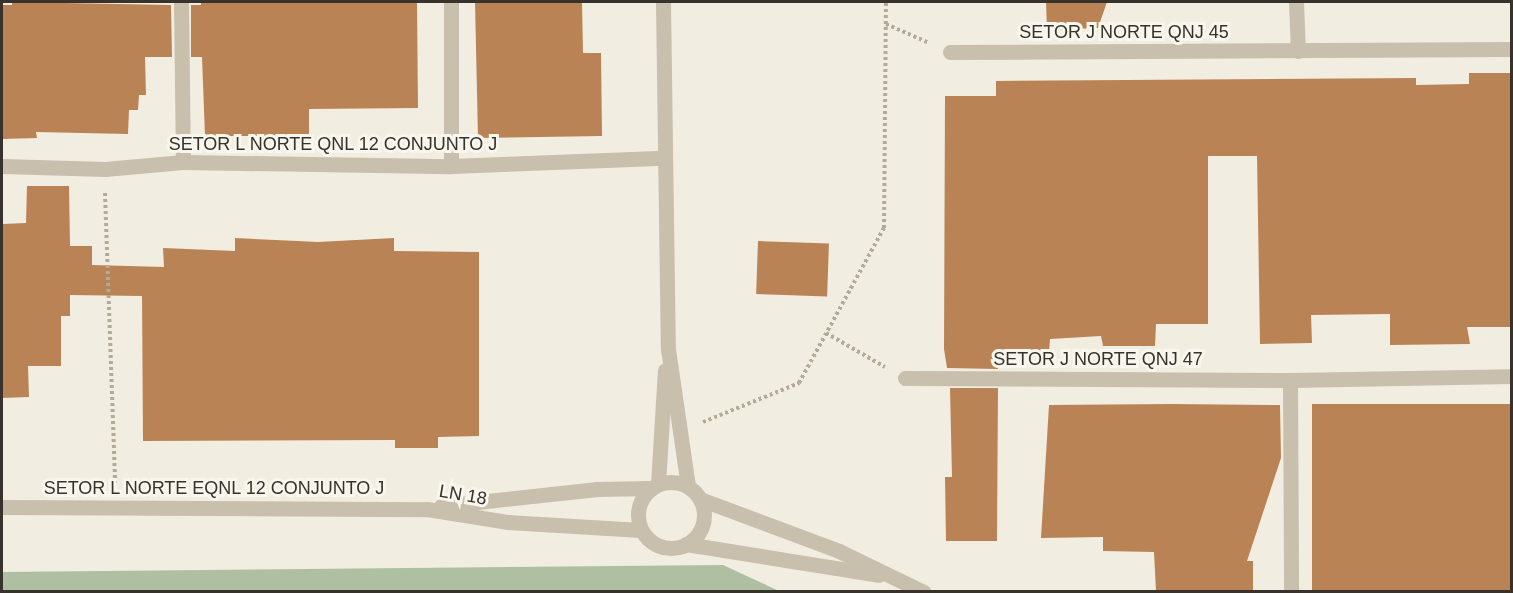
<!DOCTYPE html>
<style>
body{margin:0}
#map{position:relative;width:1513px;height:593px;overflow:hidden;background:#f1ede1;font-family:Helvetica,sans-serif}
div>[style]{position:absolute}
.green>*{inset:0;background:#afbfa2}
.building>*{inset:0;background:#ba8356;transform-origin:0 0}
.path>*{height:4px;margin-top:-2px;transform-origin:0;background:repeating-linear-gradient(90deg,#b4aa98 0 3px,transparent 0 6px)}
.pedestrian>*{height:15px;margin:-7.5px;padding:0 7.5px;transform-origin:7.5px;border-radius:7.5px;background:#c8bfad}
.minor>*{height:15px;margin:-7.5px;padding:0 7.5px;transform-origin:7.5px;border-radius:7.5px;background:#c8bfad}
.tertiary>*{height:15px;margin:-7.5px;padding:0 7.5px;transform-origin:7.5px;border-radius:7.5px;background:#c8bfad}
.tertiary>.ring{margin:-7.5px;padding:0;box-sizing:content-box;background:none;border:15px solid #c8bfad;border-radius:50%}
span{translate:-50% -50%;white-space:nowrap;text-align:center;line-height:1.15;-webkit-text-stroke:6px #f9f6ed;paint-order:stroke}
.street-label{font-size:18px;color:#37322b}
.frame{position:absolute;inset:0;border:3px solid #37322b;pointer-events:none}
</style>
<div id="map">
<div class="green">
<div style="clip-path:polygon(723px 565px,779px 591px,2px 591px,2px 572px)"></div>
</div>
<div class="building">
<div style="clip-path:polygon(12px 2px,171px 5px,172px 57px,145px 57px,146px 95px,139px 95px,138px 110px,129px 110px,128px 134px,36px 132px,37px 138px,2px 139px,2px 5px,12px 5px)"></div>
<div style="clip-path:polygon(201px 2px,417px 2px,418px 108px,309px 109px,309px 136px,205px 136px,202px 57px,191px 57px,191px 5px,201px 5px)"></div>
<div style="clip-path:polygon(475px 2px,582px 2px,583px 53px,601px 53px,602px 136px,478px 138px)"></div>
<div style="clip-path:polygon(1046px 2px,1107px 2px,1098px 28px,1047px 30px)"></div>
<div style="clip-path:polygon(1469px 73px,1512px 73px,1512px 327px,1467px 327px,1470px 344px,1390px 345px,1390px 314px,1311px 315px,1312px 343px,1260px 344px,1257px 156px,1208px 156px,1208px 324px,1156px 324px,1155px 346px,1103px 346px,1101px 336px,1050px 339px,1049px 352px,997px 352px,998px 369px,947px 368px,944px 349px,945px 96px,996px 96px,996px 81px,1416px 78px,1416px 85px,1469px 84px)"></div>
<div style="clip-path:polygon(27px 186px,69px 186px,70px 246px,92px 246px,92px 265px,164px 267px,163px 248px,235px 251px,235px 238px,318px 242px,394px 238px,394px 251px,479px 252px,479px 436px,438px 437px,438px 448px,395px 448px,395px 440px,143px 441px,142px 296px,70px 295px,70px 316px,61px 316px,61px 366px,28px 366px,29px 397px,2px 398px,2px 224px,26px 223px)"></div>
<div style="left:758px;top:241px;width:71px;height:53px;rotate:2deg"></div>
<div style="clip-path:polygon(950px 388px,998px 388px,997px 541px,946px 541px,945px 477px,952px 477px)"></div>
<div style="clip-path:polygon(1171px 404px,1280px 405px,1281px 458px,1247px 561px,1253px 561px,1253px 591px,1156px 591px,1154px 552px,1103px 551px,1103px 537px,1041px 538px,1049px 405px)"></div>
<div style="left:1312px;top:404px;width:200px;height:187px"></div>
</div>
<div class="path">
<div style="left:886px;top:24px;width:45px;rotate:23.7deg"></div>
<div style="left:105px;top:193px;width:290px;rotate:88deg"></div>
<div style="left:826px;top:333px;width:68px;rotate:30deg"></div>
<div style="left:703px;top:422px;width:104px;rotate:-22.1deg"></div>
<div style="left:799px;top:383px;width:177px;rotate:-61.3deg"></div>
<div style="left:884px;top:228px;width:226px;rotate:-89.5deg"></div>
</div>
<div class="pedestrian">
<div style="left:1296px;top:2px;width:49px;rotate:87.7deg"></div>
</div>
<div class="minor">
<div style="left:181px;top:2px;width:160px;rotate:89.3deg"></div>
<div style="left:451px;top:2px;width:164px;rotate:90deg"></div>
<div style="left:950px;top:52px;width:562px;rotate:-0.31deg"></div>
<div style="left:2px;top:166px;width:103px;rotate:1.7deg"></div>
<div style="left:105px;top:169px;width:78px;rotate:-5.1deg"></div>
<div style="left:183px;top:162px;width:268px;rotate:0.9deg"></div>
<div style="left:451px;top:166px;width:213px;rotate:-2.2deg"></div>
<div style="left:905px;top:378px;width:385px;rotate:0.3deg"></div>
<div style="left:1290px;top:380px;width:222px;rotate:-1deg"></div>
<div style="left:1290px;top:380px;width:212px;rotate:89.7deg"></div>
<div style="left:700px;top:499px;width:148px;rotate:20.5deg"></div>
<div style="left:839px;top:551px;width:94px;rotate:25.8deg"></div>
<div style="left:686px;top:544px;width:195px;rotate:9.1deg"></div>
</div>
<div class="tertiary">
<div style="left:663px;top:2px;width:347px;rotate:89.2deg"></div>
<div style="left:668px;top:349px;width:138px;rotate:81.7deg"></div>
<div class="ring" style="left:638px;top:482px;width:51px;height:51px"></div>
<div style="left:658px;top:484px;width:114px;rotate:-86.5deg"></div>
<div style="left:441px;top:506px;width:157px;rotate:-6.2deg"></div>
<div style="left:597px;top:489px;width:54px;rotate:-1.1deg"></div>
<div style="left:2px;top:507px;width:425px;rotate:0.3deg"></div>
<div style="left:427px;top:509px;width:81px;rotate:9.2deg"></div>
<div style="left:507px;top:522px;width:134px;rotate:3.4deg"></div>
</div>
<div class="street-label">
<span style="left:1124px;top:32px">SETOR J NORTE QNJ 45</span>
<span style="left:333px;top:144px">SETOR L NORTE QNL 12 CONJUNTO J</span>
<span style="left:1098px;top:359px">SETOR J NORTE QNJ 47</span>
<span style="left:214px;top:488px">SETOR L NORTE EQNL 12 CONJUNTO J</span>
<span style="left:463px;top:495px;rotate:10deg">LN 18</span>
</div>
<div class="frame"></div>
</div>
